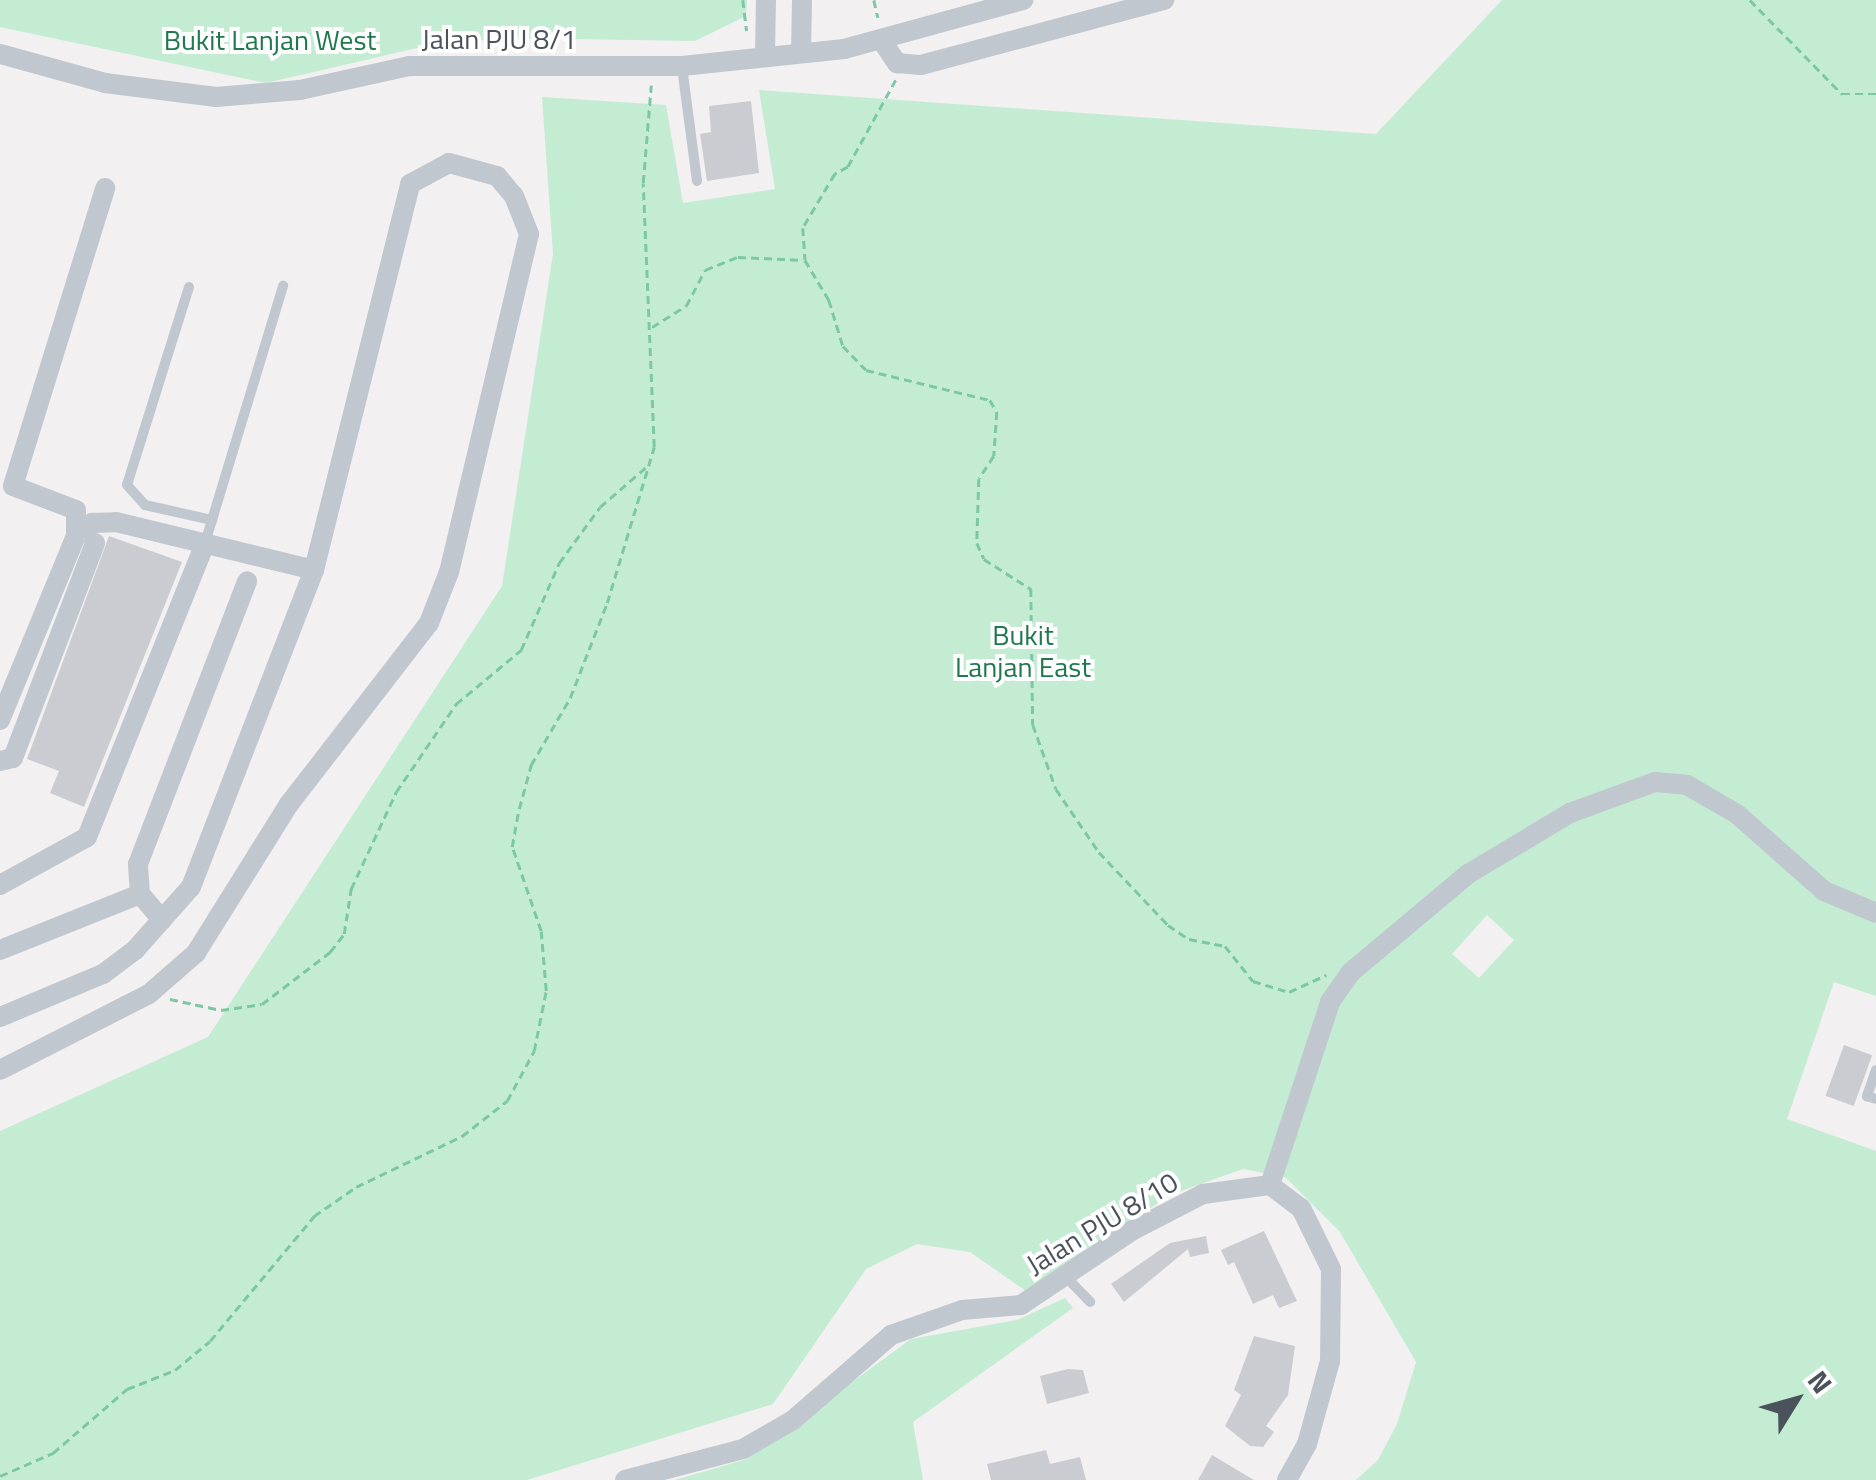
<!DOCTYPE html>
<style>
body{margin:0}
#map{position:relative;width:1876px;height:1480px;overflow:hidden;background:#f2f0f0;font-family:"Titillium Web",sans-serif}
div>[style]{position:absolute}
.green>*{inset:0;background:#c3ecd3}
.building>*{inset:0;background:#cbccd2;transform-origin:0 0}
.path>*{height:2.5px;margin-top:-1.25px;transform-origin:0;background:repeating-linear-gradient(90deg,#7dc8a4 0 8px,transparent 0 13px)}
.service>*{height:10px;margin:-5px;padding:0 5px;transform-origin:5px;border-radius:5px;background:#c0c7ce}
.minor>*{height:20px;margin:-10px;padding:0 10px;transform-origin:10px;border-radius:10px;background:#c0c7ce}
span{translate:-50% -50%;white-space:nowrap;text-align:center;line-height:1.15;-webkit-text-stroke:8px #fff;paint-order:stroke}
.street-label{font-size:28px;color:#4a535c}
.park-label{font-size:28px;color:#1f794d}
.north{position:absolute;left:1746px;top:1350px;width:100px;height:100px;-webkit-text-stroke:8px #fff;paint-order:stroke;rotate:53deg;font-size:28px;font-weight:700;line-height:40px;text-align:center;color:#4a535c}
.north::after{content:'';display:block;margin:auto;width:35px;height:45px;background:#4a535c;clip-path:polygon(50% 0,100% 100%,50% 72%,0 100%)}
</style>
<div id="map">
<div class="green">
<div style="clip-path:polygon(0 0,747px 0,746px 16px,695px 41px,513px 38px,430px 45px,266px 83px,0 27px)"></div>
<div style="clip-path:polygon(evenodd,1502px 0,1876px 0,1876px 996px,1834px 982px,1787px 1119px,1876px 1151px,1876px 1480px,1356px 1480px,1378px 1460px,1397px 1424px,1416px 1362px,1340px 1232px,1285px 1177px,1243px 1169px,1170px 1195px,1026px 1291px,970px 1252px,917px 1244px,866px 1269px,773px 1404px,527px 1480px,0 1480px,0 1131px,208px 1037px,502px 586px,553px 254px,542px 97px,666px 105px,683px 203px,775px 189px,759px 90px,1376px 134px,1502px 0,1487px 915px,1514px 940px,1479px 978px,1452px 954px,1487px 915px)"></div>
<div style="clip-path:polygon(1065px 1298px,1073px 1308px,913px 1422px,923px 1480px,675px 1480px,747px 1459px,911px 1339px,1017px 1320px)"></div>
</div>
<div class="building">
<div style="clip-path:polygon(751px 101px,759px 173px,707px 181px,700px 134px,711px 132px,709px 106px)"></div>
<div style="clip-path:polygon(109px 536px,182px 562px,84px 807px,50px 793px,59px 771px,27px 759px)"></div>
<div style="left:1844px;top:1045px;width:30px;height:54px;rotate:20deg"></div>
<div style="clip-path:polygon(1264px 1231px,1297px 1301px,1279px 1308px,1273px 1295px,1253px 1304px,1234px 1262px,1228px 1265px,1221px 1250px)"></div>
<div style="clip-path:polygon(1206px 1236px,1209px 1253px,1190px 1257px,1188px 1249px,1124px 1302px,1111px 1284px,1170px 1243px)"></div>
<div style="clip-path:polygon(1254px 1336px,1295px 1346px,1288px 1395px,1266px 1426px,1274px 1432px,1263px 1447px,1250px 1446px,1225px 1426px,1241px 1395px,1234px 1390px)"></div>
<div style="clip-path:polygon(1068px 1369px,1083px 1370px,1089px 1393px,1047px 1404px,1040px 1376px)"></div>
<div style="clip-path:polygon(1046px 1450px,1050px 1464px,1080px 1457px,1086px 1480px,991px 1480px,987px 1464px)"></div>
<div style="clip-path:polygon(1212px 1455px,1254px 1480px,1198px 1480px)"></div>
</div>
<div class="path">
<div style="left:743px;top:0;width:31px;rotate:83deg"></div>
<div style="left:874px;top:0;width:18px;rotate:77deg"></div>
<div style="left:1750px;top:0;width:132px;rotate:45.6deg"></div>
<div style="left:1842px;top:94px;width:34px"></div>
<div style="left:896px;top:80px;width:99px;rotate:118.9deg"></div>
<div style="left:848px;top:167px;width:15px;rotate:152deg"></div>
<div style="left:835px;top:174px;width:63px;rotate:120.7deg"></div>
<div style="left:803px;top:228px;width:32px;rotate:86deg"></div>
<div style="left:805px;top:260px;width:47px;rotate:59deg"></div>
<div style="left:829px;top:300px;width:48px;rotate:73.1deg"></div>
<div style="left:843px;top:346px;width:33px;rotate:46deg"></div>
<div style="left:866px;top:370px;width:128px;rotate:13.6deg"></div>
<div style="left:990px;top:400px;width:14px;rotate:60deg"></div>
<div style="left:997px;top:412px;width:44px;rotate:93.9deg"></div>
<div style="left:994px;top:456px;width:27px;rotate:123deg"></div>
<div style="left:979px;top:479px;width:64px;rotate:91.8deg"></div>
<div style="left:977px;top:543px;width:17px;rotate:66deg"></div>
<div style="left:984px;top:559px;width:56px;rotate:32.6deg"></div>
<div style="left:1031px;top:589px;width:136px;rotate:89.2deg"></div>
<div style="left:1033px;top:725px;width:68px;rotate:70.2deg"></div>
<div style="left:1056px;top:789px;width:76px;rotate:55.7deg"></div>
<div style="left:1099px;top:852px;width:100px;rotate:46.6deg"></div>
<div style="left:1168px;top:925px;width:25px;rotate:34deg"></div>
<div style="left:1189px;top:939px;width:37px;rotate:11deg"></div>
<div style="left:1225px;top:946px;width:45px;rotate:51.3deg"></div>
<div style="left:1253px;top:981px;width:38px;rotate:17deg"></div>
<div style="left:1289px;top:992px;width:41px;rotate:-24.7deg"></div>
<div style="left:652px;top:327px;width:40px;rotate:-32deg"></div>
<div style="left:686px;top:306px;width:41px;rotate:-62.2deg"></div>
<div style="left:705px;top:270px;width:35px;rotate:-22deg"></div>
<div style="left:738px;top:257px;width:65px;rotate:2.6deg"></div>
<div style="left:170px;top:999px;width:52px;rotate:12.2deg"></div>
<div style="left:221px;top:1010px;width:41px;rotate:-8.3deg"></div>
<div style="left:262px;top:1004px;width:86px;rotate:-37.4deg"></div>
<div style="left:330px;top:952px;width:23px;rotate:-52deg"></div>
<div style="left:344px;top:934px;width:46px;rotate:-81.2deg"></div>
<div style="left:351px;top:889px;width:107px;rotate:-65.1deg"></div>
<div style="left:396px;top:792px;width:107px;rotate:-55.7deg"></div>
<div style="left:456px;top:704px;width:85px;rotate:-39.7deg"></div>
<div style="left:521px;top:650px;width:95px;rotate:-66.4deg"></div>
<div style="left:559px;top:563px;width:69px;rotate:-53.8deg"></div>
<div style="left:600px;top:507px;width:60px;rotate:-40.9deg"></div>
<div style="left:0;top:1476px;width:58px;rotate:-23.5deg"></div>
<div style="left:53px;top:1453px;width:98px;rotate:-40.9deg"></div>
<div style="left:127px;top:1389px;width:52px;rotate:-21.6deg"></div>
<div style="left:175px;top:1370px;width:45px;rotate:-39.6deg"></div>
<div style="left:210px;top:1341px;width:163px;rotate:-50.2deg"></div>
<div style="left:314px;top:1216px;width:51px;rotate:-34.6deg"></div>
<div style="left:356px;top:1187px;width:118px;rotate:-25.7deg"></div>
<div style="left:462px;top:1136px;width:57px;rotate:-37.9deg"></div>
<div style="left:507px;top:1101px;width:57px;rotate:-61.6deg"></div>
<div style="left:534px;top:1051px;width:61px;rotate:-78.7deg"></div>
<div style="left:546px;top:991px;width:60px;rotate:-94.8deg"></div>
<div style="left:541px;top:931px;width:89px;rotate:-109deg"></div>
<div style="left:512px;top:847px;width:39px;rotate:-80deg"></div>
<div style="left:519px;top:809px;width:46px;rotate:-74.7deg"></div>
<div style="left:531px;top:765px;width:78px;rotate:-59.8deg"></div>
<div style="left:570px;top:698px;width:102px;rotate:-68.7deg"></div>
<div style="left:607px;top:603px;width:163px;rotate:-73.2deg"></div>
<div style="left:654px;top:447px;width:264px;rotate:-92.4deg"></div>
<div style="left:643px;top:183px;width:98px;rotate:-85.3deg"></div>
</div>
<div class="service">
<div style="left:682px;top:67px;width:115px;rotate:82.5deg"></div>
<div style="left:189px;top:287px;width:207px;rotate:107.4deg"></div>
<div style="left:127px;top:485px;width:27px;rotate:48deg"></div>
<div style="left:145px;top:505px;width:69px;rotate:12.6deg"></div>
<div style="left:205px;top:543px;width:269px;rotate:-73.1deg"></div>
<div style="left:1876px;top:1070px;width:28px;rotate:109deg"></div>
<div style="left:1867px;top:1096px;width:9px;rotate:18deg"></div>
<div style="left:1068px;top:1279px;width:32px;rotate:46deg"></div>
</div>
<div class="minor">
<div style="left:882px;top:41px;width:27px;rotate:56deg"></div>
<div style="left:897px;top:63px;width:24px;rotate:5deg"></div>
<div style="left:921px;top:65px;width:252px;rotate:-15deg"></div>
<div style="left:801px;top:53px;width:53px;rotate:-88.9deg"></div>
<div style="left:0;top:54px;width:109px;rotate:15.4deg"></div>
<div style="left:105px;top:83px;width:112px;rotate:7.2deg"></div>
<div style="left:216px;top:97px;width:84px;rotate:-4.8deg"></div>
<div style="left:300px;top:90px;width:112px;rotate:-12.4deg"></div>
<div style="left:409px;top:66px;width:273px"></div>
<div style="left:682px;top:66px;width:163px;rotate:-6deg"></div>
<div style="left:844px;top:49px;width:186px;rotate:-15.3deg"></div>
<div style="left:765px;top:56px;width:56px;rotate:-89deg"></div>
<div style="left:76px;top:536px;width:26px;rotate:-90deg"></div>
<div style="left:76px;top:510px;width:67px;rotate:-159.1deg"></div>
<div style="left:13px;top:486px;width:312px;rotate:-72.8deg"></div>
<div style="left:0;top:720px;width:199px;rotate:-67.6deg"></div>
<div style="left:76px;top:536px;width:21px;rotate:-39deg"></div>
<div style="left:92px;top:523px;width:24px;rotate:-2deg"></div>
<div style="left:116px;top:522px;width:204px;rotate:13.6deg"></div>
<div style="left:0;top:761px;width:13px;rotate:-13deg"></div>
<div style="left:13px;top:758px;width:230px;rotate:-69.1deg"></div>
<div style="left:0;top:885px;width:99px;rotate:-28.9deg"></div>
<div style="left:87px;top:837px;width:317px;rotate:-68.1deg"></div>
<div style="left:162px;top:920px;width:34px;rotate:-130deg"></div>
<div style="left:140px;top:894px;width:30px;rotate:-94deg"></div>
<div style="left:138px;top:864px;width:303px;rotate:-68.9deg"></div>
<div style="left:0;top:950px;width:151px;rotate:-21.8deg"></div>
<div style="left:0;top:1017px;width:112px;rotate:-22.7deg"></div>
<div style="left:103px;top:974px;width:40px;rotate:-37deg"></div>
<div style="left:135px;top:950px;width:84px;rotate:-48.4deg"></div>
<div style="left:191px;top:887px;width:340px;rotate:-68.8deg"></div>
<div style="left:314px;top:570px;width:398px;rotate:-76deg"></div>
<div style="left:410px;top:184px;width:44px;rotate:-28.3deg"></div>
<div style="left:449px;top:163px;width:50px;rotate:15.2deg"></div>
<div style="left:497px;top:176px;width:26px;rotate:50deg"></div>
<div style="left:514px;top:196px;width:41px;rotate:68.5deg"></div>
<div style="left:529px;top:234px;width:347px;rotate:103.3deg"></div>
<div style="left:449px;top:572px;width:55px;rotate:111.4deg"></div>
<div style="left:429px;top:623px;width:229px;rotate:127.7deg"></div>
<div style="left:289px;top:804px;width:176px;rotate:122deg"></div>
<div style="left:196px;top:953px;width:62px;rotate:138.9deg"></div>
<div style="left:149px;top:994px;width:167px;rotate:153deg"></div>
<div style="left:1270px;top:1185px;width:193px;rotate:-71.8deg"></div>
<div style="left:1330px;top:1002px;width:35px;rotate:-55deg"></div>
<div style="left:1350px;top:973px;width:154px;rotate:-40deg"></div>
<div style="left:1468px;top:874px;width:119px;rotate:-30.9deg"></div>
<div style="left:1570px;top:813px;width:90px;rotate:-20deg"></div>
<div style="left:1655px;top:782px;width:32px;rotate:5deg"></div>
<div style="left:1687px;top:785px;width:58px;rotate:30.1deg"></div>
<div style="left:1737px;top:814px;width:116px;rotate:41.5deg"></div>
<div style="left:1824px;top:891px;width:56px;rotate:22.9deg"></div>
<div style="left:625px;top:1480px;width:122px;rotate:-14.7deg"></div>
<div style="left:743px;top:1449px;width:58px;rotate:-30.1deg"></div>
<div style="left:793px;top:1420px;width:130px;rotate:-40.9deg"></div>
<div style="left:891px;top:1335px;width:75px;rotate:-19.4deg"></div>
<div style="left:962px;top:1310px;width:59px;rotate:-4.8deg"></div>
<div style="left:1021px;top:1305px;width:135px;rotate:-33.8deg"></div>
<div style="left:1133px;top:1230px;width:79px;rotate:-27.2deg"></div>
<div style="left:1203px;top:1194px;width:68px;rotate:-7.7deg"></div>
<div style="left:1270px;top:1185px;width:39px;rotate:37deg"></div>
<div style="left:1301px;top:1208px;width:68px;rotate:63.8deg"></div>
<div style="left:1331px;top:1269px;width:92px;rotate:90.6deg"></div>
<div style="left:1330px;top:1361px;width:86px;rotate:105.5deg"></div>
<div style="left:1307px;top:1444px;width:41px;rotate:119.1deg"></div>
</div>
<div class="street-label">
<span style="left:499px;top:39px">Jalan PJU 8/1</span>
<span style="left:1102px;top:1223px;rotate:-31deg">Jalan PJU 8/10</span>
</div>
<div class="park-label">
<span style="left:270px;top:40px">Bukit Lanjan West</span>
<span style="left:1023px;top:651px">Bukit<br>Lanjan East</span>
</div>
<div class="north">N</div>
</div>
